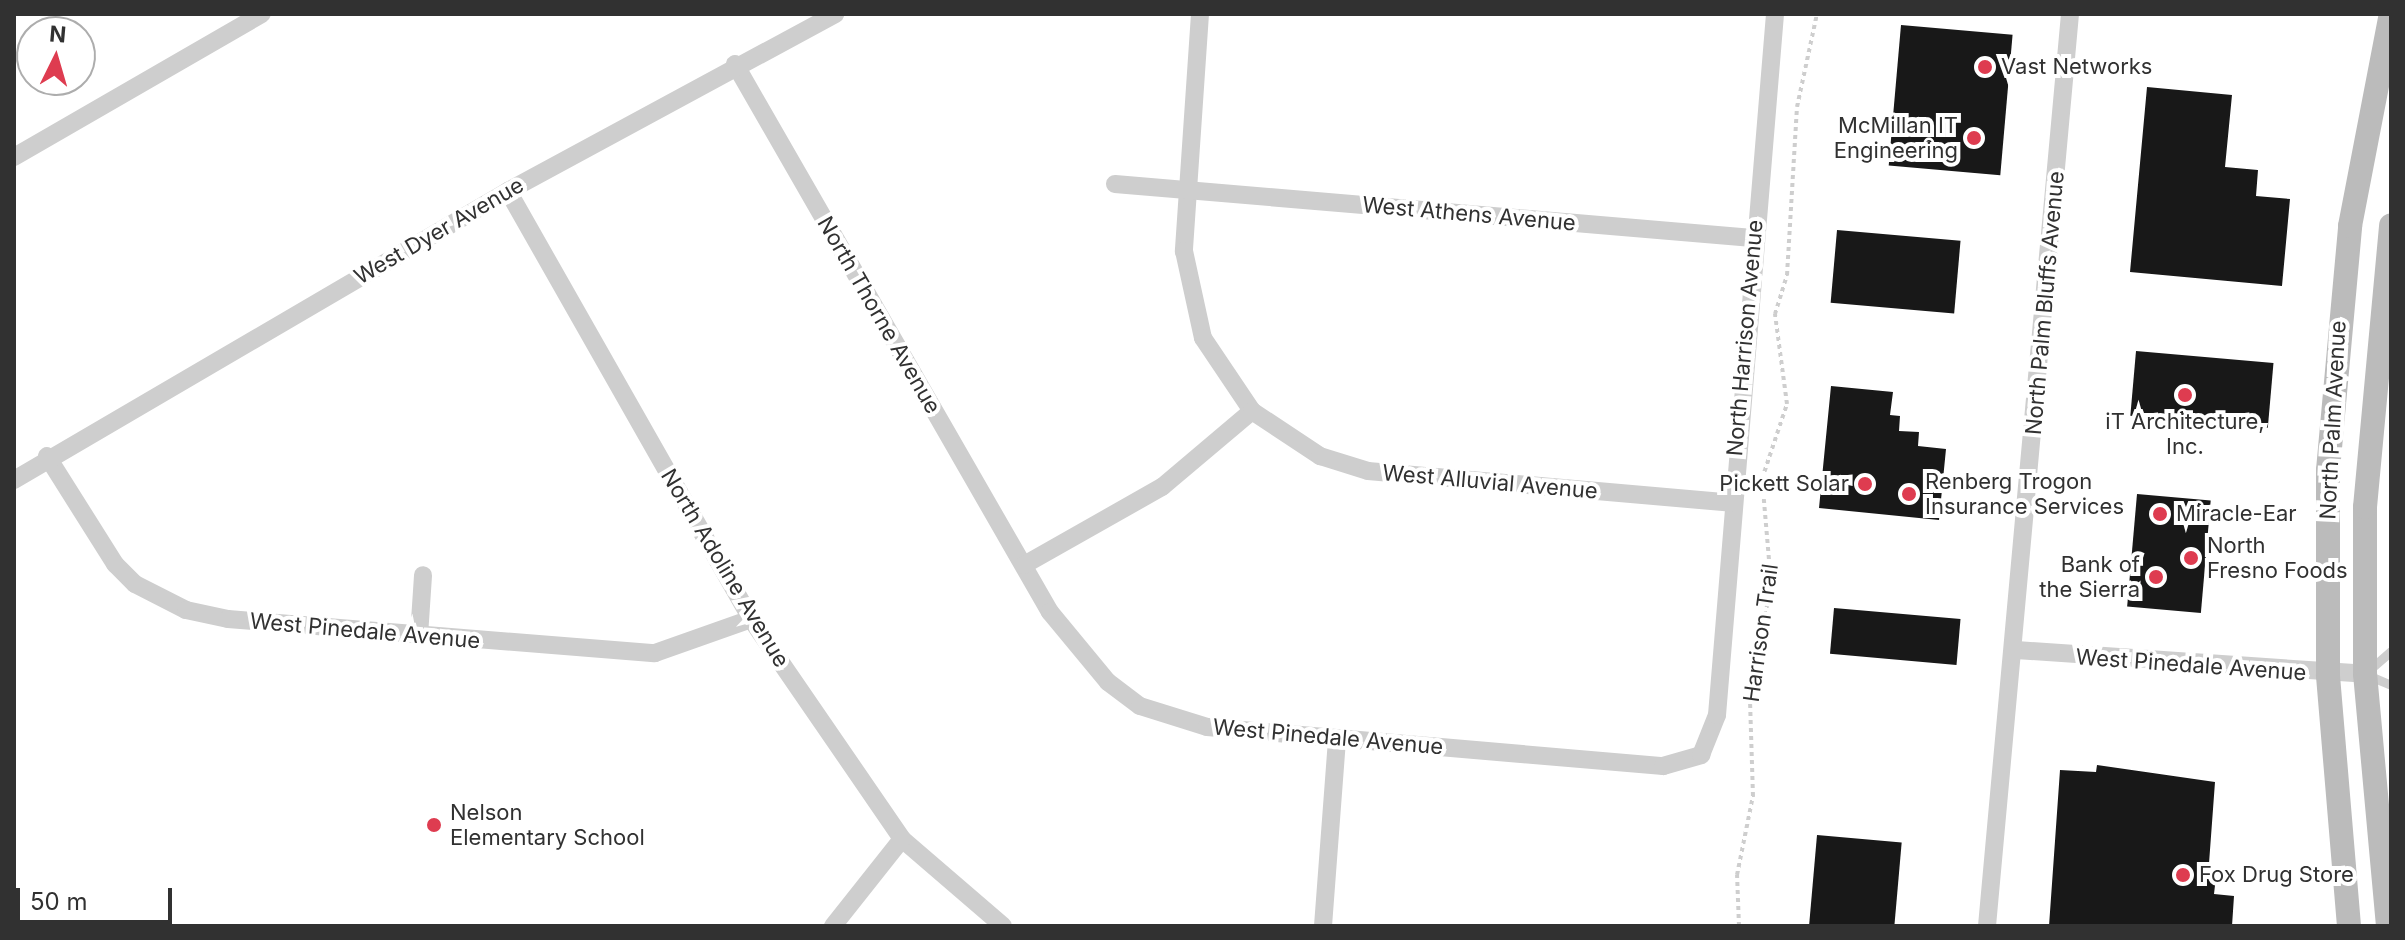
<!DOCTYPE html>
<style>
body{margin:0}
#map{position:relative;width:2405px;height:940px;overflow:hidden;background:#fff;font-family:Inter,sans-serif}
div>[style]{position:absolute}
.building>*{inset:0;background:#181818;transform-origin:0 0}
.path>*{height:4px;margin-top:-2px;transform-origin:0;background:repeating-linear-gradient(90deg,#cecece 0 4px,transparent 0 8px)}
.service>*{height:9px;margin:-4.5px;padding:0 4.5px;transform-origin:4.5px;border-radius:4.5px;background:#cecece}
.minor>*{height:18px;margin:-9px;padding:0 9px;transform-origin:9px;border-radius:9px;background:#cecece}
.secondary>*{height:24px;margin:-12px;padding:0 12px;transform-origin:12px;border-radius:12px;background:#bbb}
.dots>*{width:22px;height:22px;translate:-50% -50%;box-sizing:border-box;border:4px solid #fff;border-radius:50%}
span{translate:-50% -50%;white-space:nowrap;text-align:center;line-height:1.15;-webkit-text-stroke:8px #fff;paint-order:stroke}
.poi-label{font-size:22px;color:#313131}
.left{translate:0 -50%;text-align:left}
.right{translate:-100% -50%;text-align:right}
.street-label{font-size:22px;color:#313131}
.frame{position:absolute;inset:0;border:16px solid #313131;pointer-events:none}
.north{position:absolute;left:16px;top:16px;width:80px;height:80px;box-sizing:border-box;background:#fff;border:2px solid #adadad;border-radius:50%;rotate:5deg;font-size:22px;font-weight:700;line-height:32px;text-align:center;color:#313131}
.north::after{content:'';display:block;margin:auto;width:28px;height:36px;background:#de3c50;clip-path:polygon(50% 0,100% 100%,50% 72%,0 100%)}
.scale{position:absolute;left:16px;top:888px;width:156px;height:36px;box-sizing:border-box;border:4px solid #313131;border-top:0;padding-left:10px;font-size:24px;line-height:28px;white-space:nowrap;color:#313131;-webkit-text-stroke:6px #fff;paint-order:stroke}
</style>
<div id="map">
<div class="building">
<div style="left:1901px;top:25px;width:112px;height:141px;rotate:5deg"></div>
<div style="clip-path:polygon(2147px 87px,2232px 95px,2225px 167px,2258px 170px,2256px 196px,2290px 199px,2282px 286px,2130px 272px)"></div>
<div style="left:1837px;top:230px;width:124px;height:73px;rotate:5deg"></div>
<div style="left:2136px;top:351px;width:138px;height:65px;rotate:5deg"></div>
<div style="clip-path:polygon(1831px 386px,1893px 392px,1890px 415px,1900px 416px,1899px 431px,1919px 432px,1918px 446px,1946px 449px,1939px 520px,1819px 508px)"></div>
<div style="left:2137px;top:494px;width:74px;height:113px;rotate:5deg"></div>
<div style="left:1834px;top:608px;width:127px;height:46px;rotate:5deg"></div>
<div style="clip-path:polygon(2097px 765px,2215px 782px,2208px 877px,2216px 877px,2214px 894px,2234px 896px,2232px 926px,2049px 926px,2060px 770px,2096px 772px)"></div>
<div style="left:1817px;top:835px;width:85px;height:91px;rotate:5deg"></div>
</div>
<div class="path">
<div style="left:1739px;top:926px;width:51px;rotate:-92.2deg"></div>
<div style="left:1737px;top:875px;width:81px;rotate:-78.6deg"></div>
<div style="left:1753px;top:796px;width:94px;rotate:-91.8deg"></div>
<div style="left:1750px;top:702px;width:121px;rotate:-80deg"></div>
<div style="left:1771px;top:583px;width:104px;rotate:-94.9deg"></div>
<div style="left:1762px;top:479px;width:79px;rotate:-71.6deg"></div>
<div style="left:1787px;top:404px;width:91px;rotate:-97.6deg"></div>
<div style="left:1775px;top:314px;width:41px;rotate:-72.9deg"></div>
<div style="left:1787px;top:275px;width:168px;rotate:-86.6deg"></div>
<div style="left:1797px;top:107px;width:95px;rotate:-77.9deg"></div>
</div>
<div class="service">
<div style="left:2391px;top:651px;width:35px;rotate:139deg"></div>
<div style="left:2365px;top:674px;width:28px;rotate:23deg"></div>
</div>
<div class="minor">
<div style="left:1200px;top:14px;width:238px;rotate:93.9deg"></div>
<div style="left:1184px;top:251px;width:89px;rotate:77.7deg"></div>
<div style="left:1203px;top:338px;width:88px;rotate:56.1deg"></div>
<div style="left:735px;top:64px;width:632px;rotate:60.11deg"></div>
<div style="left:1050px;top:612px;width:91px;rotate:50.4deg"></div>
<div style="left:1108px;top:682px;width:40px;rotate:37deg"></div>
<div style="left:1140px;top:706px;width:70px;rotate:17.4deg"></div>
<div style="left:1207px;top:727px;width:458px;rotate:4.9deg"></div>
<div style="left:1663px;top:766px;width:40px;rotate:-16deg"></div>
<div style="left:1701px;top:755px;width:43px;rotate:-68.2deg"></div>
<div style="left:1717px;top:715px;width:703px;rotate:-85.27deg"></div>
<div style="left:14px;top:157px;width:286px;rotate:-30deg"></div>
<div style="left:1115px;top:184px;width:640px;rotate:4.84deg"></div>
<div style="left:508px;top:191px;width:492px;rotate:60.4deg"></div>
<div style="left:751px;top:619px;width:267px;rotate:55.5deg"></div>
<div style="left:902px;top:839px;width:133px;rotate:40.7deg"></div>
<div style="left:47px;top:456px;width:128px;rotate:57.8deg"></div>
<div style="left:115px;top:564px;width:28px;rotate:45deg"></div>
<div style="left:135px;top:584px;width:57px;rotate:27deg"></div>
<div style="left:186px;top:610px;width:43px;rotate:12.1deg"></div>
<div style="left:228px;top:619px;width:428px;rotate:4.6deg"></div>
<div style="left:655px;top:653px;width:102px;rotate:-19.5deg"></div>
<div style="left:14px;top:480px;width:572px;rotate:-30.33deg"></div>
<div style="left:508px;top:191px;width:372px;rotate:-28.4deg"></div>
<div style="left:1024px;top:565px;width:159px;rotate:-29.5deg"></div>
<div style="left:1162px;top:487px;width:118px;rotate:-40.2deg"></div>
<div style="left:1252px;top:411px;width:82px;rotate:33.5deg"></div>
<div style="left:1320px;top:456px;width:50px;rotate:17.4deg"></div>
<div style="left:1368px;top:471px;width:365px;rotate:5deg"></div>
<div style="left:419px;top:636px;width:61px;rotate:-86.2deg"></div>
<div style="left:2016px;top:650px;width:350px;rotate:3.9deg"></div>
<div style="left:833px;top:926px;width:111px;rotate:-51.6deg"></div>
<div style="left:1323px;top:926px;width:188px;rotate:-85.7deg"></div>
<div style="left:1987px;top:926px;width:916px;rotate:-84.8deg"></div>
</div>
<div class="secondary">
<div style="left:2349px;top:926px;width:252px;rotate:-94.8deg"></div>
<div style="left:2328px;top:675px;width:205px;rotate:-90deg"></div>
<div style="left:2328px;top:470px;width:245px;rotate:-84.8deg"></div>
<div style="left:2350px;top:226px;width:216px;rotate:-79.1deg"></div>
<div style="left:2388px;top:926px;width:253px;rotate:-95.2deg"></div>
<div style="left:2365px;top:674px;width:167px;rotate:-90deg"></div>
<div style="left:2365px;top:507px;width:283px;rotate:-84.7deg"></div>
</div>
<div class="dots">
<div style="left:1985px;top:67px;background:#de3c50"></div>
<div style="left:1974px;top:138px;background:#de3c50"></div>
<div style="left:2185px;top:395px;background:#de3c50"></div>
<div style="left:1865px;top:484px;background:#de3c50"></div>
<div style="left:1909px;top:494px;background:#de3c50"></div>
<div style="left:2160px;top:514px;background:#de3c50"></div>
<div style="left:2191px;top:558px;background:#de3c50"></div>
<div style="left:2156px;top:577px;background:#de3c50"></div>
<div style="left:434px;top:825px;background:#de3c50"></div>
<div style="left:2183px;top:875px;background:#de3c50"></div>
</div>
<div class="poi-label">
<span class="left" style="left:2001px;top:67px">Vast Networks</span>
<span class="right" style="left:1958px;top:138px">McMillan IT<br>Engineering</span>
<span style="left:2185px;top:434px">iT Architecture,<br>Inc.</span>
<span class="left" style="left:1925px;top:494px">Renberg Trogon<br>Insurance Services</span>
<span class="right" style="left:1849px;top:484px">Pickett Solar</span>
<span class="left" style="left:2176px;top:514px">Miracle-Ear</span>
<span class="left" style="left:2207px;top:558px">North<br>Fresno Foods</span>
<span class="right" style="left:2140px;top:577px">Bank of<br>the Sierra</span>
<span class="left" style="left:450px;top:825px">Nelson<br>Elementary School</span>
<span class="left" style="left:2199px;top:875px">Fox Drug Store</span>
</div>
<div class="street-label">
<span style="left:1469px;top:214px;rotate:5deg">West Athens Avenue</span>
<span style="left:439px;top:231px;rotate:-30deg">West Dyer Avenue</span>
<span style="left:2045px;top:303px;rotate:-85deg">North Palm Bluffs Avenue</span>
<span style="left:879px;top:315px;rotate:60deg">North Thorne Avenue</span>
<span style="left:1745px;top:338px;rotate:-85deg">North Harrison Avenue</span>
<span style="left:2333px;top:420px;rotate:-87deg">North Palm Avenue</span>
<span style="left:1490px;top:482px;rotate:5deg">West Alluvial Avenue</span>
<span style="left:725px;top:568px;rotate:59deg">North Adoline Avenue</span>
<span style="left:365px;top:631px;rotate:5deg">West Pinedale Avenue</span>
<span style="left:1761px;top:633px;rotate:-82deg">Harrison Trail</span>
<span style="left:2191px;top:665px;rotate:4deg">West Pinedale Avenue</span>
<span style="left:1328px;top:737px;rotate:5deg">West Pinedale Avenue</span>
</div>
<div class="frame"></div>
<div class="north">N</div>
<div class="scale">50 m</div>
</div>
